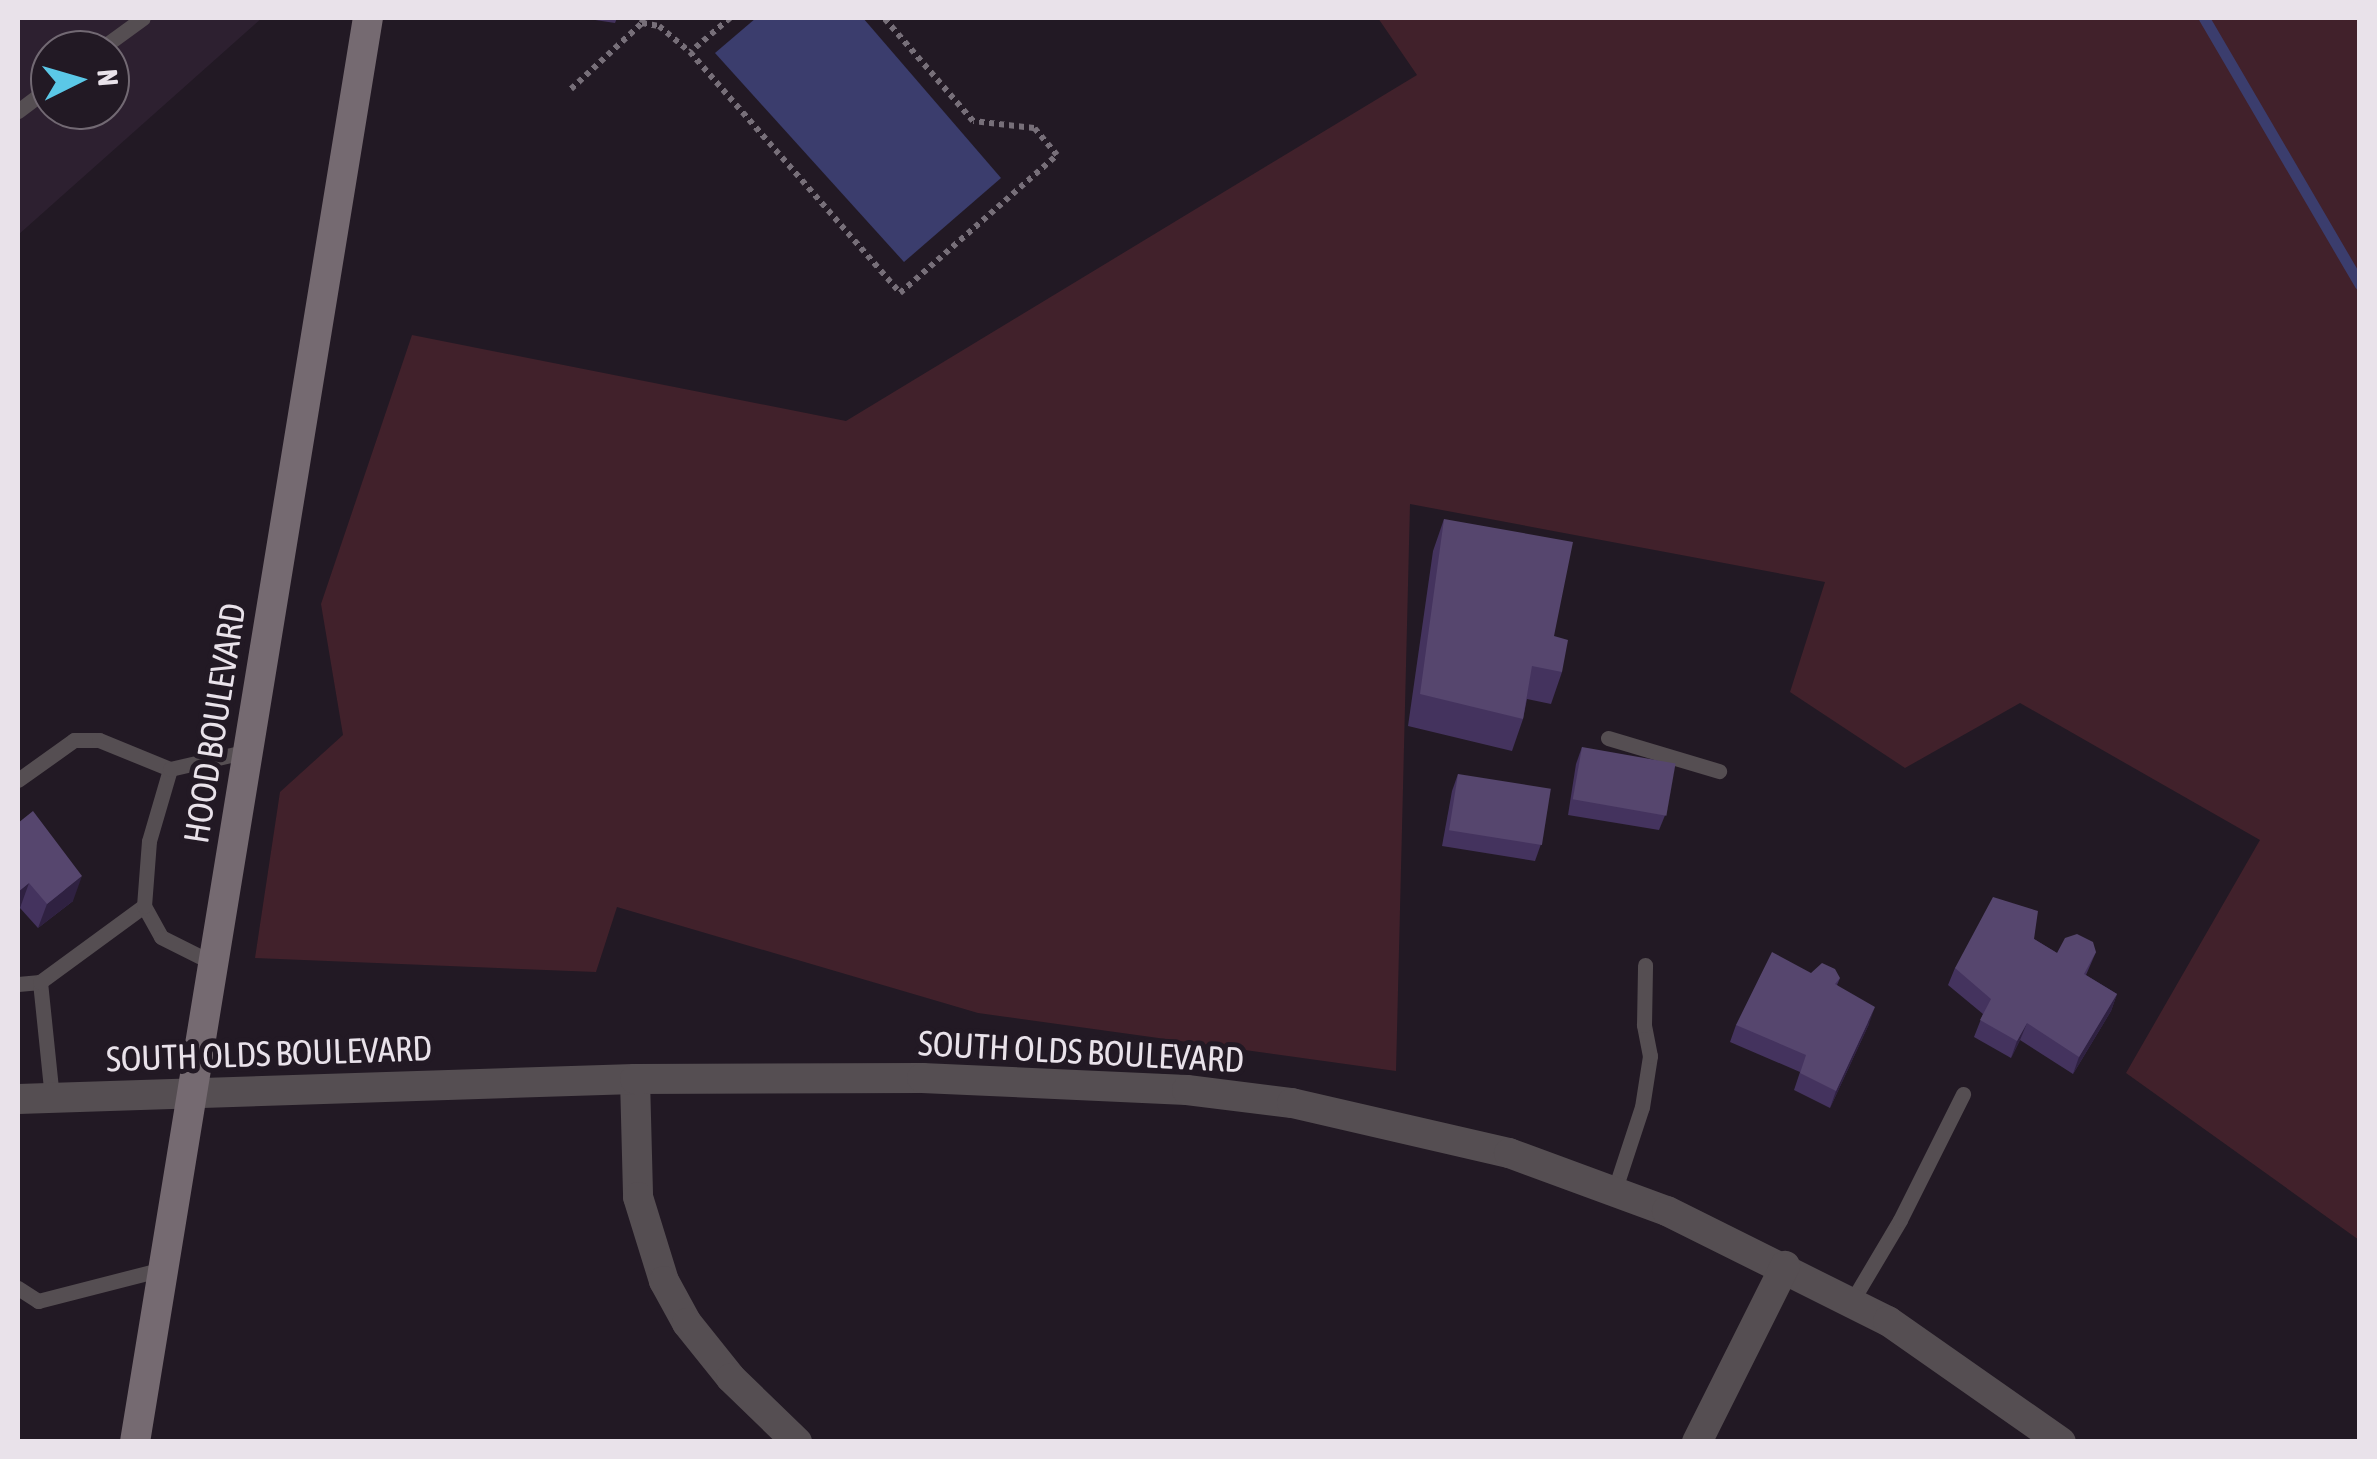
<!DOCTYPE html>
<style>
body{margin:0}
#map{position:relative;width:2377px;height:1459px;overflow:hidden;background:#221924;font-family:"Asap Condensed",sans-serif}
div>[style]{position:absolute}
.built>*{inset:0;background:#2d2030}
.green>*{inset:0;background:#41212b}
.water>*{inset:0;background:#3b3d6d}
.stream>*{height:11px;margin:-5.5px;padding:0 5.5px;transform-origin:5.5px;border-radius:5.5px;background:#3b3d6d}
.path>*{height:6px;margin-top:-3px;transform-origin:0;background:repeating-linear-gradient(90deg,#776f79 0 5px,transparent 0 10px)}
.lane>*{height:15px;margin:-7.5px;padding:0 7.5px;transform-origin:7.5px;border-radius:7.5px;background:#554e52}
.street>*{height:30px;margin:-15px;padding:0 15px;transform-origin:15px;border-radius:15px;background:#554e52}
.secondary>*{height:30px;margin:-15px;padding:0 15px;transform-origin:15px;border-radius:15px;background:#756a71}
.wall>*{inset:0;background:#44335e}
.shaded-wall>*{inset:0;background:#2f2141}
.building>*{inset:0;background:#56466e;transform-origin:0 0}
span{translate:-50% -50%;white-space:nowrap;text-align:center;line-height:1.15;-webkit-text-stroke:10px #221924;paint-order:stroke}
.street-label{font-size:35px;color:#e9e2ea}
.frame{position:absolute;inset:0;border:20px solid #e9e2ea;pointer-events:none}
.north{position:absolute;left:30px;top:30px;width:100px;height:100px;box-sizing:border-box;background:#221924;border:2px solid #726973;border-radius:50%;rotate:85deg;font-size:28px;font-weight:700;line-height:40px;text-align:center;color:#e9e2ea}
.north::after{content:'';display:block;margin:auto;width:35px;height:45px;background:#5bc8e7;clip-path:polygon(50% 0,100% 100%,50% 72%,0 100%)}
</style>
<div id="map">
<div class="built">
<div style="clip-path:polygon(evenodd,18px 18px,262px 18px,18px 235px,18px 18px,50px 50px,110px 50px,110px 110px,50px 110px,50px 50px)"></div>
</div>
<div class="green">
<div style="clip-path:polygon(1378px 18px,2359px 18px,2359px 1240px,2126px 1073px,2260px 840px,2020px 703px,1905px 768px,1790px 692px,1825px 582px,1410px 504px,1396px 1071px,978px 1013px,617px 907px,596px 972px,255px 958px,280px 792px,343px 735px,321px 604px,412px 335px,846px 421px,1417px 75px)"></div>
</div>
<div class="water">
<div style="clip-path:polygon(756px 18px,863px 18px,1001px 178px,904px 262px,715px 53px)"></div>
</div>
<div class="stream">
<div style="left:2204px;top:18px;width:309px;rotate:59.7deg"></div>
</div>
<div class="path">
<div style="left:643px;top:18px;width:5px;rotate:101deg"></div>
<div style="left:642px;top:23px;width:17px;rotate:10deg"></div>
<div style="left:659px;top:26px;width:40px;rotate:40deg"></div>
<div style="left:730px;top:18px;width:52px;rotate:139.6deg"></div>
<div style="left:690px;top:52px;width:320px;rotate:48.9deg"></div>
<div style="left:900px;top:293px;width:209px;rotate:-41.3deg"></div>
<div style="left:1057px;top:155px;width:35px;rotate:-130deg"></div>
<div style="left:1034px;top:128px;width:61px;rotate:-173.5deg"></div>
<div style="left:973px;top:121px;width:136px;rotate:-130.8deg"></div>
<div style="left:571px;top:89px;width:97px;rotate:-42.9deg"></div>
</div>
<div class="lane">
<div style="left:99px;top:50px;width:54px;rotate:-36deg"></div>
<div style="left:18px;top:111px;width:40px;rotate:-37deg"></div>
<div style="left:1608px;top:738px;width:116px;rotate:16.6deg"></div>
<div style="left:18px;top:780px;width:69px;rotate:-35.5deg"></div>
<div style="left:74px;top:740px;width:25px"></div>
<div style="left:99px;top:740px;width:77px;rotate:22.2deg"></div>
<div style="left:144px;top:906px;width:35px;rotate:61deg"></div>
<div style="left:161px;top:937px;width:58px;rotate:26.6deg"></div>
<div style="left:18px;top:984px;width:22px;rotate:-5deg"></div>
<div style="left:52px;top:1098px;width:117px;rotate:-95.9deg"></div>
<div style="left:40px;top:982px;width:129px;rotate:-36.2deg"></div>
<div style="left:144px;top:906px;width:65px;rotate:-85.6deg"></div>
<div style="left:149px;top:841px;width:75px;rotate:-73.7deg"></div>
<div style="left:170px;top:769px;width:80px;rotate:-13deg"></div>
<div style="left:1614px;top:1192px;width:89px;rotate:-71.8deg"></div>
<div style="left:1642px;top:1107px;width:52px;rotate:-81.1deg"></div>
<div style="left:1650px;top:1056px;width:32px;rotate:-101deg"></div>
<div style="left:1644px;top:1025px;width:60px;rotate:-89deg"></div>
<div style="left:18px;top:1288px;width:24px;rotate:33deg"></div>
<div style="left:38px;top:1301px;width:129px;rotate:-14.4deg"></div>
<div style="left:1852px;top:1301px;width:94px;rotate:-59.3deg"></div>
<div style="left:1900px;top:1220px;width:141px;rotate:-63.4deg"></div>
</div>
<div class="street">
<div style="left:635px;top:1079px;width:118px;rotate:88.5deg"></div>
<div style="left:638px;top:1197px;width:88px;rotate:72.8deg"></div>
<div style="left:664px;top:1281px;width:48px;rotate:61.3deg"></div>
<div style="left:687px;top:1323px;width:70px;rotate:51.3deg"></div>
<div style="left:731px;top:1378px;width:92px;rotate:44.1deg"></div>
<div style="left:18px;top:1099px;width:617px;rotate:-1.86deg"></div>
<div style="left:635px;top:1079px;width:287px;rotate:-0.2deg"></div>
<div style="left:922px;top:1078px;width:265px;rotate:2.6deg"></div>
<div style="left:1187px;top:1090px;width:106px;rotate:7.1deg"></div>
<div style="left:1292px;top:1103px;width:223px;rotate:13deg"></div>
<div style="left:1509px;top:1153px;width:168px;rotate:20.2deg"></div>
<div style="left:1667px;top:1211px;width:247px;rotate:26.5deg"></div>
<div style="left:1888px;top:1321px;width:211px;rotate:35deg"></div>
<div style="left:1697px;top:1442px;width:197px;rotate:-63.4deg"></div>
</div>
<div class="secondary">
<div style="left:135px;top:1442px;width:1443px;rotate:-80.71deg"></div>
</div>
<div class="wall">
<div style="clip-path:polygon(582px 18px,617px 18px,615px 23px)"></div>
<div style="clip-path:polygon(1444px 519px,1554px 636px,1562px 672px,1551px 704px,1527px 699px,1523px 719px,1512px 751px,1408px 726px,1433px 551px)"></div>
<div style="clip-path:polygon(1582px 747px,1666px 813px,1659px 830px,1568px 815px,1576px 764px)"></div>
<div style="clip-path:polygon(1458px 774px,1541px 844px,1535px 861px,1442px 846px,1452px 791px)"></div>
<div style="clip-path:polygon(18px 823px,73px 901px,38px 928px,20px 908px)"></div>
<div style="clip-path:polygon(2034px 939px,2057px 953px,2096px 952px,2086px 975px,2117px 994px,2111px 1011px,2073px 1074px,2020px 1040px,2011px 1058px,1974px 1037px,1983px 1014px,1948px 985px,1955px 968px)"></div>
<div style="clip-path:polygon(1840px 978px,1837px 985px,1869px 1024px,1830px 1108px,1794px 1090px,1800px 1072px,1730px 1042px,1736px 1025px)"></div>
</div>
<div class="shaded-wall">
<div style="clip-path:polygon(82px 876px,73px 901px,38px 928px,47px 904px)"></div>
<div style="clip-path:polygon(29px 883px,20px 908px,18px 910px,18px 892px)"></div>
<div style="clip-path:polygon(2117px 994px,2111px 1011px,2073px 1074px,2079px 1057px)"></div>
<div style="clip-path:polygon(1875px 1007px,1869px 1024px,1830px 1108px,1836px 1091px)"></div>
<div style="clip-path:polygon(2027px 1023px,2020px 1040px,2011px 1058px,2017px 1041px)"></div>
</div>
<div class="building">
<div style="clip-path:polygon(1444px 519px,1573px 542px,1554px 636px,1568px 640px,1562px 672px,1532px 666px,1523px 719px,1420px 694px)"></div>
<div style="left:1582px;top:747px;width:95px;height:53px;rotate:10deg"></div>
<div style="left:1458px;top:774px;width:94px;height:57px;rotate:9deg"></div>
<div style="clip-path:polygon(33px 811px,82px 876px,47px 904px,29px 883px,18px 892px,18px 823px)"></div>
<div style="clip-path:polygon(1993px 897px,2038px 911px,2034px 939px,2057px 953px,2065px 938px,2077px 934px,2093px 942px,2096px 952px,2084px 974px,2117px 994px,2079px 1057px,2027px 1023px,2017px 1041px,1980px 1020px,1991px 999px,1955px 968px)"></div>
<div style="clip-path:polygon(1772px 952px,1811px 973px,1822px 963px,1835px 969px,1840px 978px,1835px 984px,1875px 1007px,1836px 1091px,1800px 1073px,1806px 1055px,1736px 1025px)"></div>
</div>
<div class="street-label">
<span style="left:214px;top:723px;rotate:-81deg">HOOD BOULEVARD</span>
<span style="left:1081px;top:1051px;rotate:3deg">SOUTH OLDS BOULEVARD</span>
<span style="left:269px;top:1053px;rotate:-2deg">SOUTH OLDS BOULEVARD</span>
</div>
<div class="frame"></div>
<div class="north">N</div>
</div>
